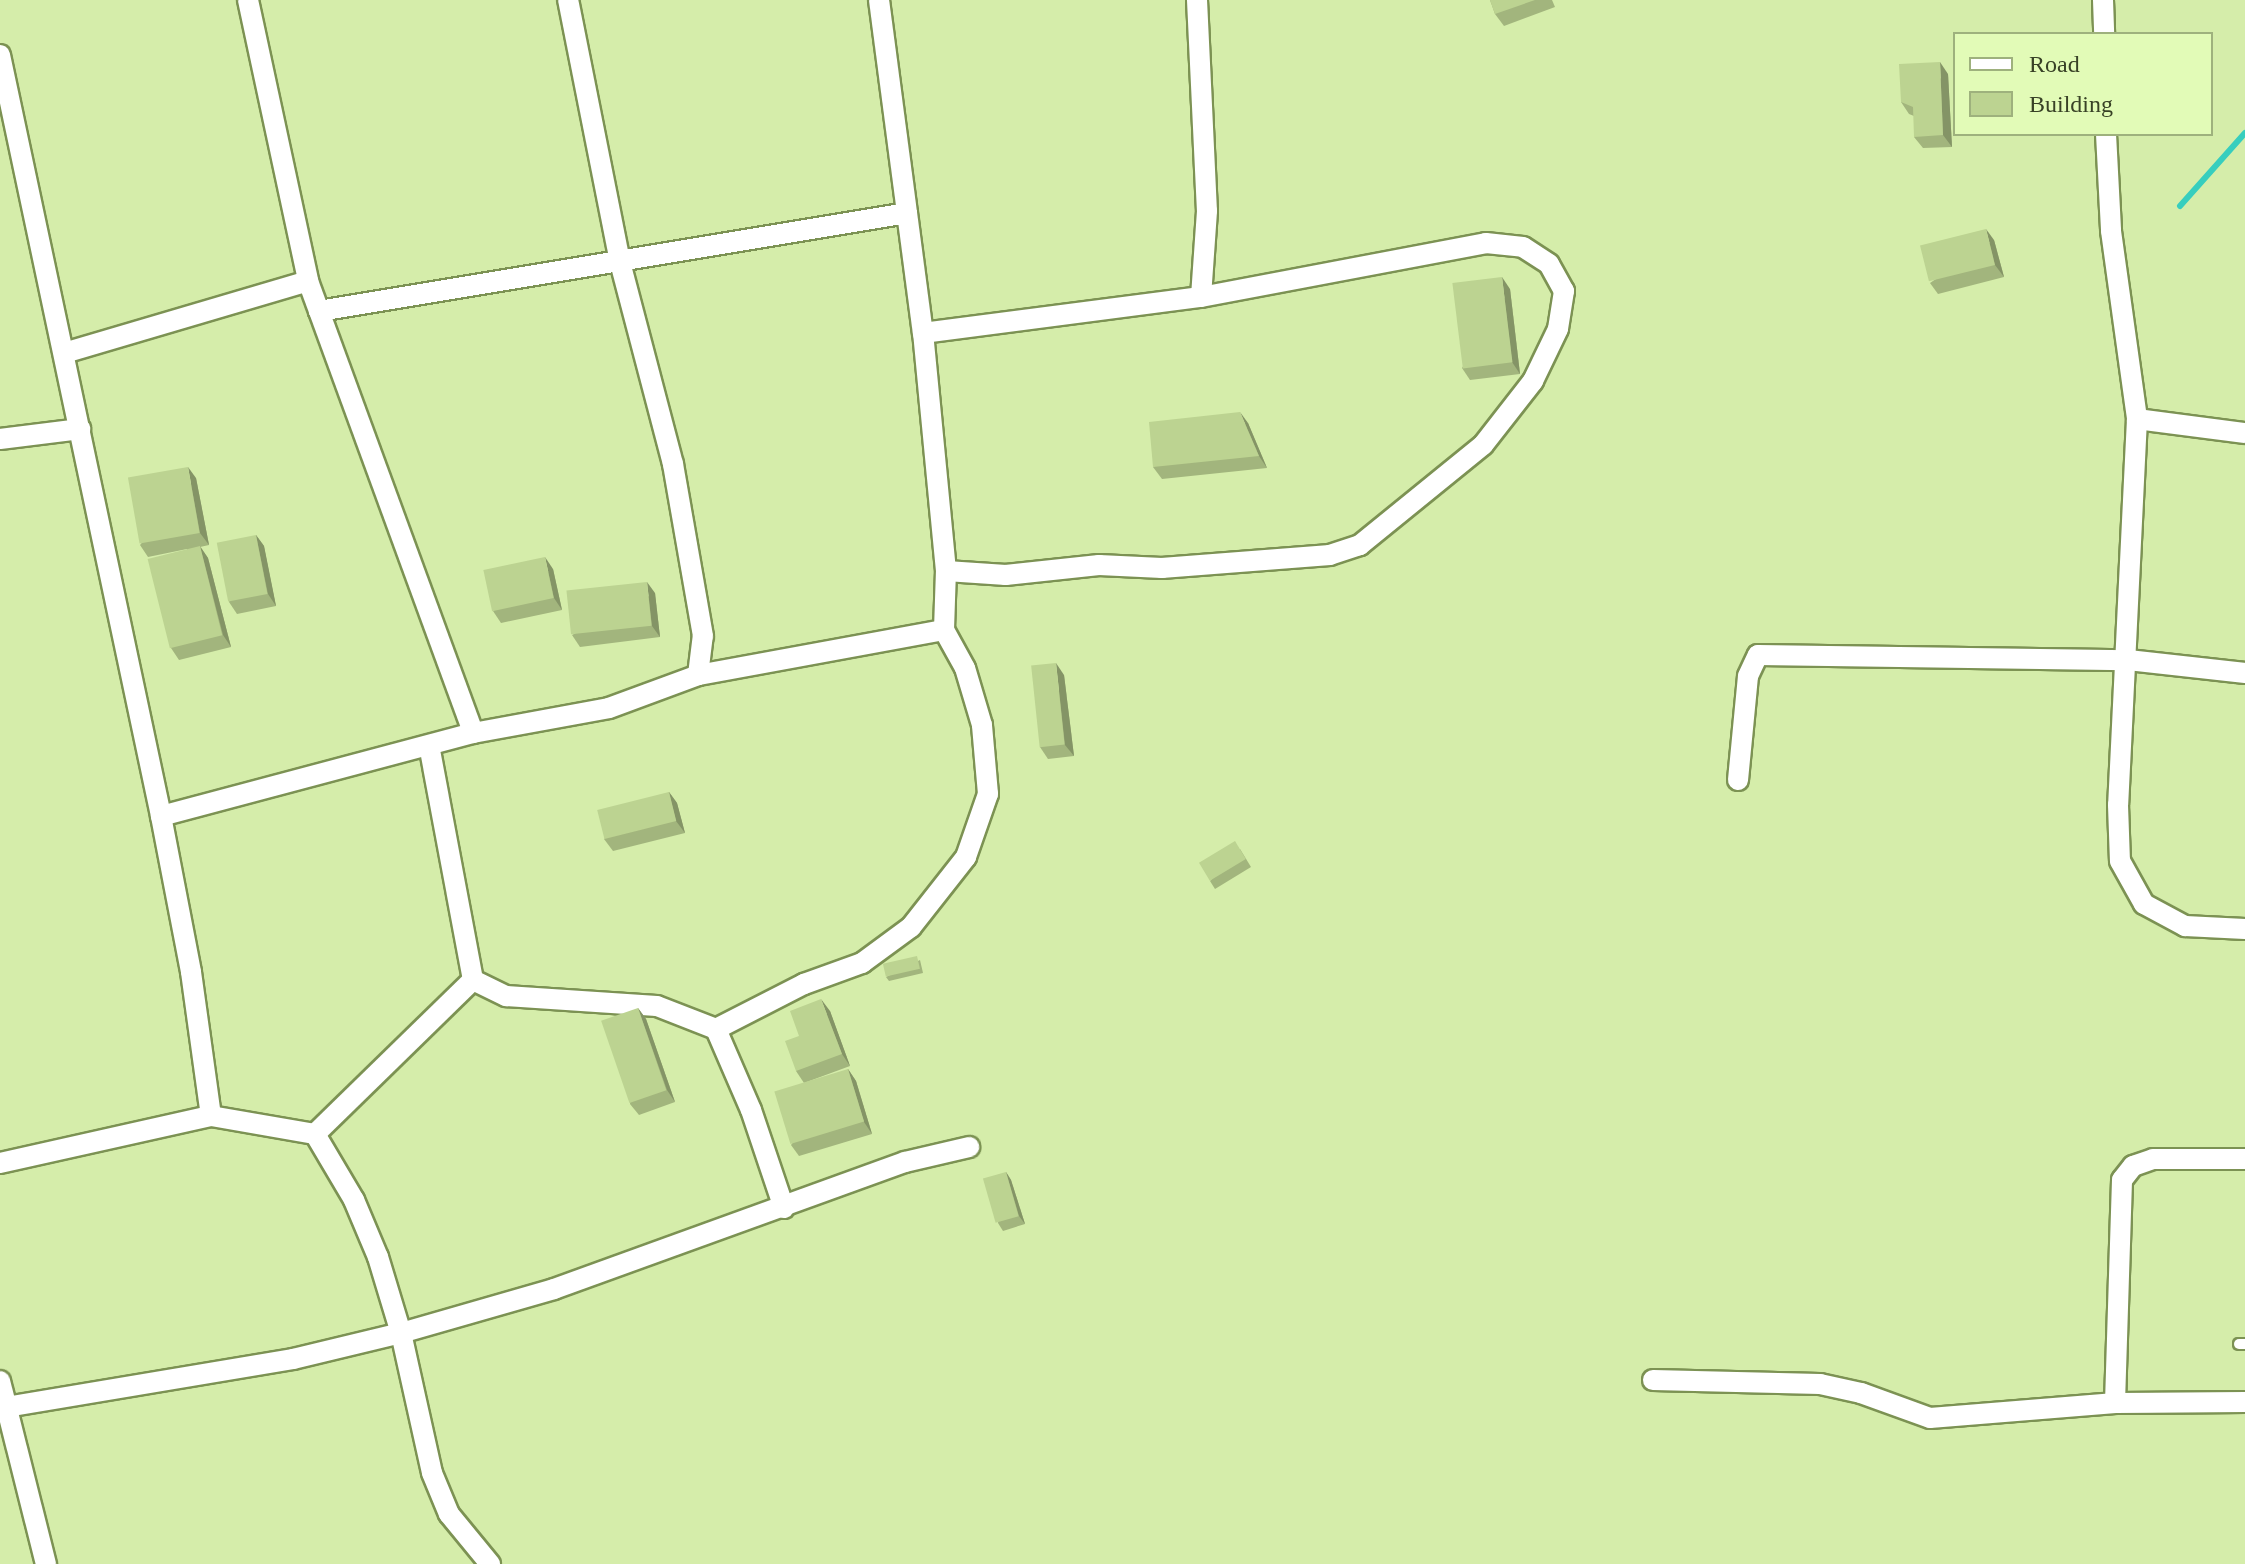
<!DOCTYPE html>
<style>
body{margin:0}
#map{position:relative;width:2245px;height:1564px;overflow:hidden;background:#d5edaa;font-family:Georgia,serif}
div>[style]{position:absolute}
.stream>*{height:6px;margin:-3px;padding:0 3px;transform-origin:3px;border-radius:3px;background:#37cebe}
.roads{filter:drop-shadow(2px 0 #7c9253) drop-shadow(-2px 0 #7c9253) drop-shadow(0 2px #7c9253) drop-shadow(0 -2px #7c9253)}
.lane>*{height:10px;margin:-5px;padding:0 5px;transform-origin:5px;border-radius:5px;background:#fff}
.street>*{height:20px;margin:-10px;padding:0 10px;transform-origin:10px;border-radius:10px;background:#fff}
.wall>*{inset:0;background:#a2b57d}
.shaded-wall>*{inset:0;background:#849466}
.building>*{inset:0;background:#bcd391;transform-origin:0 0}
span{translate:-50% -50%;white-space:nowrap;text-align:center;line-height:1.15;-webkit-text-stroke:6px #e2fbb7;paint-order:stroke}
.legend{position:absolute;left:1953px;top:32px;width:260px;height:104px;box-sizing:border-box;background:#e2fbb7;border:2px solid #9eb17d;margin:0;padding:10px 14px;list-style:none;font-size:24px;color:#384126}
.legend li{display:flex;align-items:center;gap:16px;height:40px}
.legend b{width:40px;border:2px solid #9eb17d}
</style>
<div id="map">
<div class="stream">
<div style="left:2180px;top:206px;width:98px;rotate:-48.3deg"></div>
</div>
<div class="roads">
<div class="lane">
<div style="left:2239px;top:1344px;width:6px"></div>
</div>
<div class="street">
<div style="left:248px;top:0;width:287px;rotate:77.9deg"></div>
<div style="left:308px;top:281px;width:481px;rotate:69.9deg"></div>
<div style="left:879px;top:0;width:336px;rotate:82.5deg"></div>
<div style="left:923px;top:333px;width:280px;rotate:-7.4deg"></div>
<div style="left:1201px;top:297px;width:290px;rotate:-10.7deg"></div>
<div style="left:1486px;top:243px;width:37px;rotate:6deg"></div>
<div style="left:1523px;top:247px;width:31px;rotate:33deg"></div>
<div style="left:1549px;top:264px;width:31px;rotate:61deg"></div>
<div style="left:1564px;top:291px;width:38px;rotate:99deg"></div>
<div style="left:1558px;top:329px;width:58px;rotate:115.7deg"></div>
<div style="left:1533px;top:381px;width:81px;rotate:128deg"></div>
<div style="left:1483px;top:445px;width:159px;rotate:140.9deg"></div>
<div style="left:1360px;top:545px;width:32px;rotate:162deg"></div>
<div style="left:1330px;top:555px;width:169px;rotate:175.6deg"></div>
<div style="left:1162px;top:568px;width:63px;rotate:-177.3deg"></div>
<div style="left:1099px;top:565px;width:94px;rotate:173.9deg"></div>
<div style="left:1006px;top:575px;width:60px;rotate:-176.2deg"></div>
<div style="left:1197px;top:0;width:211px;rotate:87.3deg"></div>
<div style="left:1207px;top:211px;width:86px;rotate:94deg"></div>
<div style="left:2103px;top:0;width:34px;rotate:88deg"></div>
<div style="left:0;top:55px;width:778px;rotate:78.05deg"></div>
<div style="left:161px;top:816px;width:159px;rotate:79.1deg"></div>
<div style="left:191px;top:972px;width:145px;rotate:82.1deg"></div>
<div style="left:2106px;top:134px;width:97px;rotate:87deg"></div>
<div style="left:2111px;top:231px;width:190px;rotate:82.1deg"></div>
<div style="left:2137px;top:419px;width:386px;rotate:92.8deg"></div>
<div style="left:2118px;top:805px;width:56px;rotate:88deg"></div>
<div style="left:2120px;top:861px;width:49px;rotate:60.8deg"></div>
<div style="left:2144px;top:904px;width:47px;rotate:28.2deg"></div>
<div style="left:2185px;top:926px;width:60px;rotate:2.9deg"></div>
<div style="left:319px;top:311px;width:596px;rotate:-9.46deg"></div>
<div style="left:64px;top:353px;width:254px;rotate:-16.4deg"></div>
<div style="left:2137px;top:419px;width:109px;rotate:7.4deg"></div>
<div style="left:0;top:439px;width:81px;rotate:-7.1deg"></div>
<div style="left:698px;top:675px;width:250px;rotate:-10.4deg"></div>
<div style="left:944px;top:630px;width:59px;rotate:-88.1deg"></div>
<div style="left:946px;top:571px;width:239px;rotate:-95.5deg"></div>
<div style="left:1738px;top:780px;width:104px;rotate:-84.5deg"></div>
<div style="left:1748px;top:676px;width:23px;rotate:-65deg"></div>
<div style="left:1758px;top:655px;width:370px;rotate:0.8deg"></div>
<div style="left:2128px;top:660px;width:118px;rotate:6.3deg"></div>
<div style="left:161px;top:816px;width:323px;rotate:-14.9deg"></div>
<div style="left:473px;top:733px;width:138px;rotate:-10.4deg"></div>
<div style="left:609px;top:708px;width:95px;rotate:-20.3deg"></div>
<div style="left:698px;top:675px;width:39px;rotate:-83deg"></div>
<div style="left:703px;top:636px;width:175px;rotate:-99.9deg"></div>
<div style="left:673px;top:464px;width:209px;rotate:-104.7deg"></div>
<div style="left:620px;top:262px;width:267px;rotate:-101.2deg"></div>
<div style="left:473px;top:980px;width:37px;rotate:26deg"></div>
<div style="left:506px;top:996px;width:151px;rotate:3.8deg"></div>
<div style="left:657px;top:1006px;width:63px;rotate:21.3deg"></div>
<div style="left:315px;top:1134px;width:221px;rotate:-44.3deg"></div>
<div style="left:473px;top:980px;width:238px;rotate:-100.6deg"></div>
<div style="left:0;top:1163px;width:216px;rotate:-12.6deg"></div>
<div style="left:211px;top:1116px;width:106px;rotate:9.8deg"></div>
<div style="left:315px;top:1134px;width:77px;rotate:59.4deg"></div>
<div style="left:354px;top:1200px;width:62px;rotate:67.2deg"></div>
<div style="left:378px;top:1257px;width:79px;rotate:73.2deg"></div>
<div style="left:401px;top:1333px;width:143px;rotate:77.5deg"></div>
<div style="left:432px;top:1473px;width:44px;rotate:67.5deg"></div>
<div style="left:449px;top:1514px;width:65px;rotate:50.6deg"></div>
<div style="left:784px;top:1208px;width:103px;rotate:-108.6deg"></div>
<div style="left:751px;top:1110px;width:88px;rotate:-113.4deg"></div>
<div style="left:716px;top:1029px;width:99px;rotate:-27.1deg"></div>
<div style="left:804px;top:984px;width:62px;rotate:-19.9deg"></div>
<div style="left:862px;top:963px;width:61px;rotate:-36.3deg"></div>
<div style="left:911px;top:927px;width:89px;rotate:-51.8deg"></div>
<div style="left:966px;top:857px;width:67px;rotate:-70.8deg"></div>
<div style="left:988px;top:794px;width:69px;rotate:-95deg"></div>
<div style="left:982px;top:725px;width:59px;rotate:-106.6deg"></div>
<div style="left:965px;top:668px;width:43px;rotate:-118.9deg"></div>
<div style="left:1653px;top:1380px;width:167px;rotate:1.4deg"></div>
<div style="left:1820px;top:1384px;width:42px;rotate:12.4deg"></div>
<div style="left:1861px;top:1393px;width:73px;rotate:19.9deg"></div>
<div style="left:1930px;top:1418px;width:186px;rotate:-4.6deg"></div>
<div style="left:2115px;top:1403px;width:130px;rotate:-0.4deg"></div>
<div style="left:0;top:1381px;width:189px;rotate:75.9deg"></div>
<div style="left:2115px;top:1403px;width:223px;rotate:-88.2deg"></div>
<div style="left:2122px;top:1180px;width:18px;rotate:-52deg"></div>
<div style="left:2133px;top:1166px;width:21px;rotate:-19deg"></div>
<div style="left:2153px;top:1159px;width:92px"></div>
<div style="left:0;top:1408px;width:297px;rotate:-9.5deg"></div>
<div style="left:293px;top:1359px;width:111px;rotate:-13.5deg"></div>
<div style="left:401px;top:1333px;width:159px;rotate:-16deg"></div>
<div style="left:554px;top:1289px;width:373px;rotate:-19.9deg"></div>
<div style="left:905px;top:1162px;width:66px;rotate:-13.2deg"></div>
</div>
</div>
<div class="wall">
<div style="clip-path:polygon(1490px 0,1552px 0,1555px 7px,1504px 26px,1495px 14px)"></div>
<div style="clip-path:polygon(1948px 74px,1952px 147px,1923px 148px,1914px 137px,1914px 116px,1909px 114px,1901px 102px)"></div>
<div style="clip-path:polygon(1994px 240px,2004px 277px,1938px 294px,1930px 283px)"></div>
<div style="clip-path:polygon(1510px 289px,1520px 374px,1470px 380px,1462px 368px)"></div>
<div style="clip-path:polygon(1248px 423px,1267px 468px,1162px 479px,1153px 467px)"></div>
<div style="clip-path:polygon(196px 478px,209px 545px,200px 547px,208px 558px,231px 647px,179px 660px,171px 648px,187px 549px,148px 557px,140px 545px)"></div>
<div style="clip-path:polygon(256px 535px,264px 546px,276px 606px,237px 614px,229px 602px)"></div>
<div style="clip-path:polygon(553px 569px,562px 610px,501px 623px,493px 611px)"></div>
<div style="clip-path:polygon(655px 593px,660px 637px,580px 647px,572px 635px)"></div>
<div style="clip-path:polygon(1064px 675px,1074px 756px,1048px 759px,1040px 747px)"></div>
<div style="clip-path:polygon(669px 792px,677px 803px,685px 833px,613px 851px,604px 839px)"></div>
<div style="clip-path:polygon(1240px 849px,1251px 867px,1215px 889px,1210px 881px)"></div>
<div style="clip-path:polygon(920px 960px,923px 973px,889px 981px,886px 977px)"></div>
<div style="clip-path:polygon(638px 1008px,646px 1019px,675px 1102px,639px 1115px,630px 1104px)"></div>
<div style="clip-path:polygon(830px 1011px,850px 1066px,804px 1083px,796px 1071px,799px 1036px)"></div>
<div style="clip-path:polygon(848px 1069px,856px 1081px,872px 1134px,799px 1156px,791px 1145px)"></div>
<div style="clip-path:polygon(1006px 1172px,1011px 1180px,1025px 1224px,1003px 1231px,998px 1223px)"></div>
</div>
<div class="shaded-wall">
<div style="clip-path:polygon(1940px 62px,1948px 74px,1952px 147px,1943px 135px)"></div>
<div style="clip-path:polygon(1986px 229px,1994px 240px,2004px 277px,1995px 265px)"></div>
<div style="clip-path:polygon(1502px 277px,1510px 289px,1520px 374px,1512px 362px)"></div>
<div style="clip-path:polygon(1240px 412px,1248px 423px,1267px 468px,1259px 456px)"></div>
<div style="clip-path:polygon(188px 467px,196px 478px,209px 545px,200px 533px)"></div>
<div style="clip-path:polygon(256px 535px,264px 546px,276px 606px,268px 594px)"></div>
<div style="clip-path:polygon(200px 546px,208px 558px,231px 647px,223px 635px)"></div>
<div style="clip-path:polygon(545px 557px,553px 569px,562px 610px,554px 598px)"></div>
<div style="clip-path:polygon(647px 582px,655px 593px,660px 637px,652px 626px)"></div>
<div style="clip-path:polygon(1056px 663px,1064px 675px,1074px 756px,1065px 745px)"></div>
<div style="clip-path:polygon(669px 792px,677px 803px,685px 833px,676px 821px)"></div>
<div style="clip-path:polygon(821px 999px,830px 1011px,850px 1066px,842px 1054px)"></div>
<div style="clip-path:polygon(638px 1008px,646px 1019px,675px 1102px,667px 1090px)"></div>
<div style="clip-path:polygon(848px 1069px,856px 1081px,872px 1134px,864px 1122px)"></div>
<div style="clip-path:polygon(1006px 1172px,1011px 1180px,1025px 1224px,1019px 1216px)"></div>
</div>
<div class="building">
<div style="clip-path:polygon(1490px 0,1535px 0,1495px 14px)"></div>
<div style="clip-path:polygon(1940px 62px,1943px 135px,1914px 137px,1913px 107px,1901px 102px,1899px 64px)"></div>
<div style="left:1986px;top:229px;width:37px;height:68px;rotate:76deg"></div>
<div style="left:1502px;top:277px;width:86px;height:50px;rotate:83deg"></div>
<div style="clip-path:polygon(1240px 412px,1259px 456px,1153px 467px,1149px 422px)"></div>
<div style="left:188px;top:467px;width:67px;height:61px;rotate:80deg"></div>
<div style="left:256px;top:535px;width:60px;height:40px;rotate:79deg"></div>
<div style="left:200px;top:546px;width:92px;height:54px;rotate:76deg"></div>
<div style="left:545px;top:557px;width:42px;height:63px;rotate:78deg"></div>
<div style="left:647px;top:582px;width:44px;height:81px;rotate:84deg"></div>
<div style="left:1056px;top:663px;width:82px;height:25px;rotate:84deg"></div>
<div style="left:669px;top:792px;width:30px;height:74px;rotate:76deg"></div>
<div style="left:1235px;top:841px;width:21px;height:42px;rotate:59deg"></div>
<div style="left:917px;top:956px;width:13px;height:35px;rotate:77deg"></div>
<div style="clip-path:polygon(821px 999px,842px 1054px,796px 1071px,785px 1041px,799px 1036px,790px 1011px)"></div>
<div style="left:638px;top:1008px;width:87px;height:39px;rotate:71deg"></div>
<div style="left:848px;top:1069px;width:55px;height:77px;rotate:73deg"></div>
<div style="left:1006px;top:1172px;width:46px;height:24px;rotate:74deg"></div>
</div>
<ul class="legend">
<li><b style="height:10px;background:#fff"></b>Road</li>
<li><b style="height:22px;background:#bcd391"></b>Building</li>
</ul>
</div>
